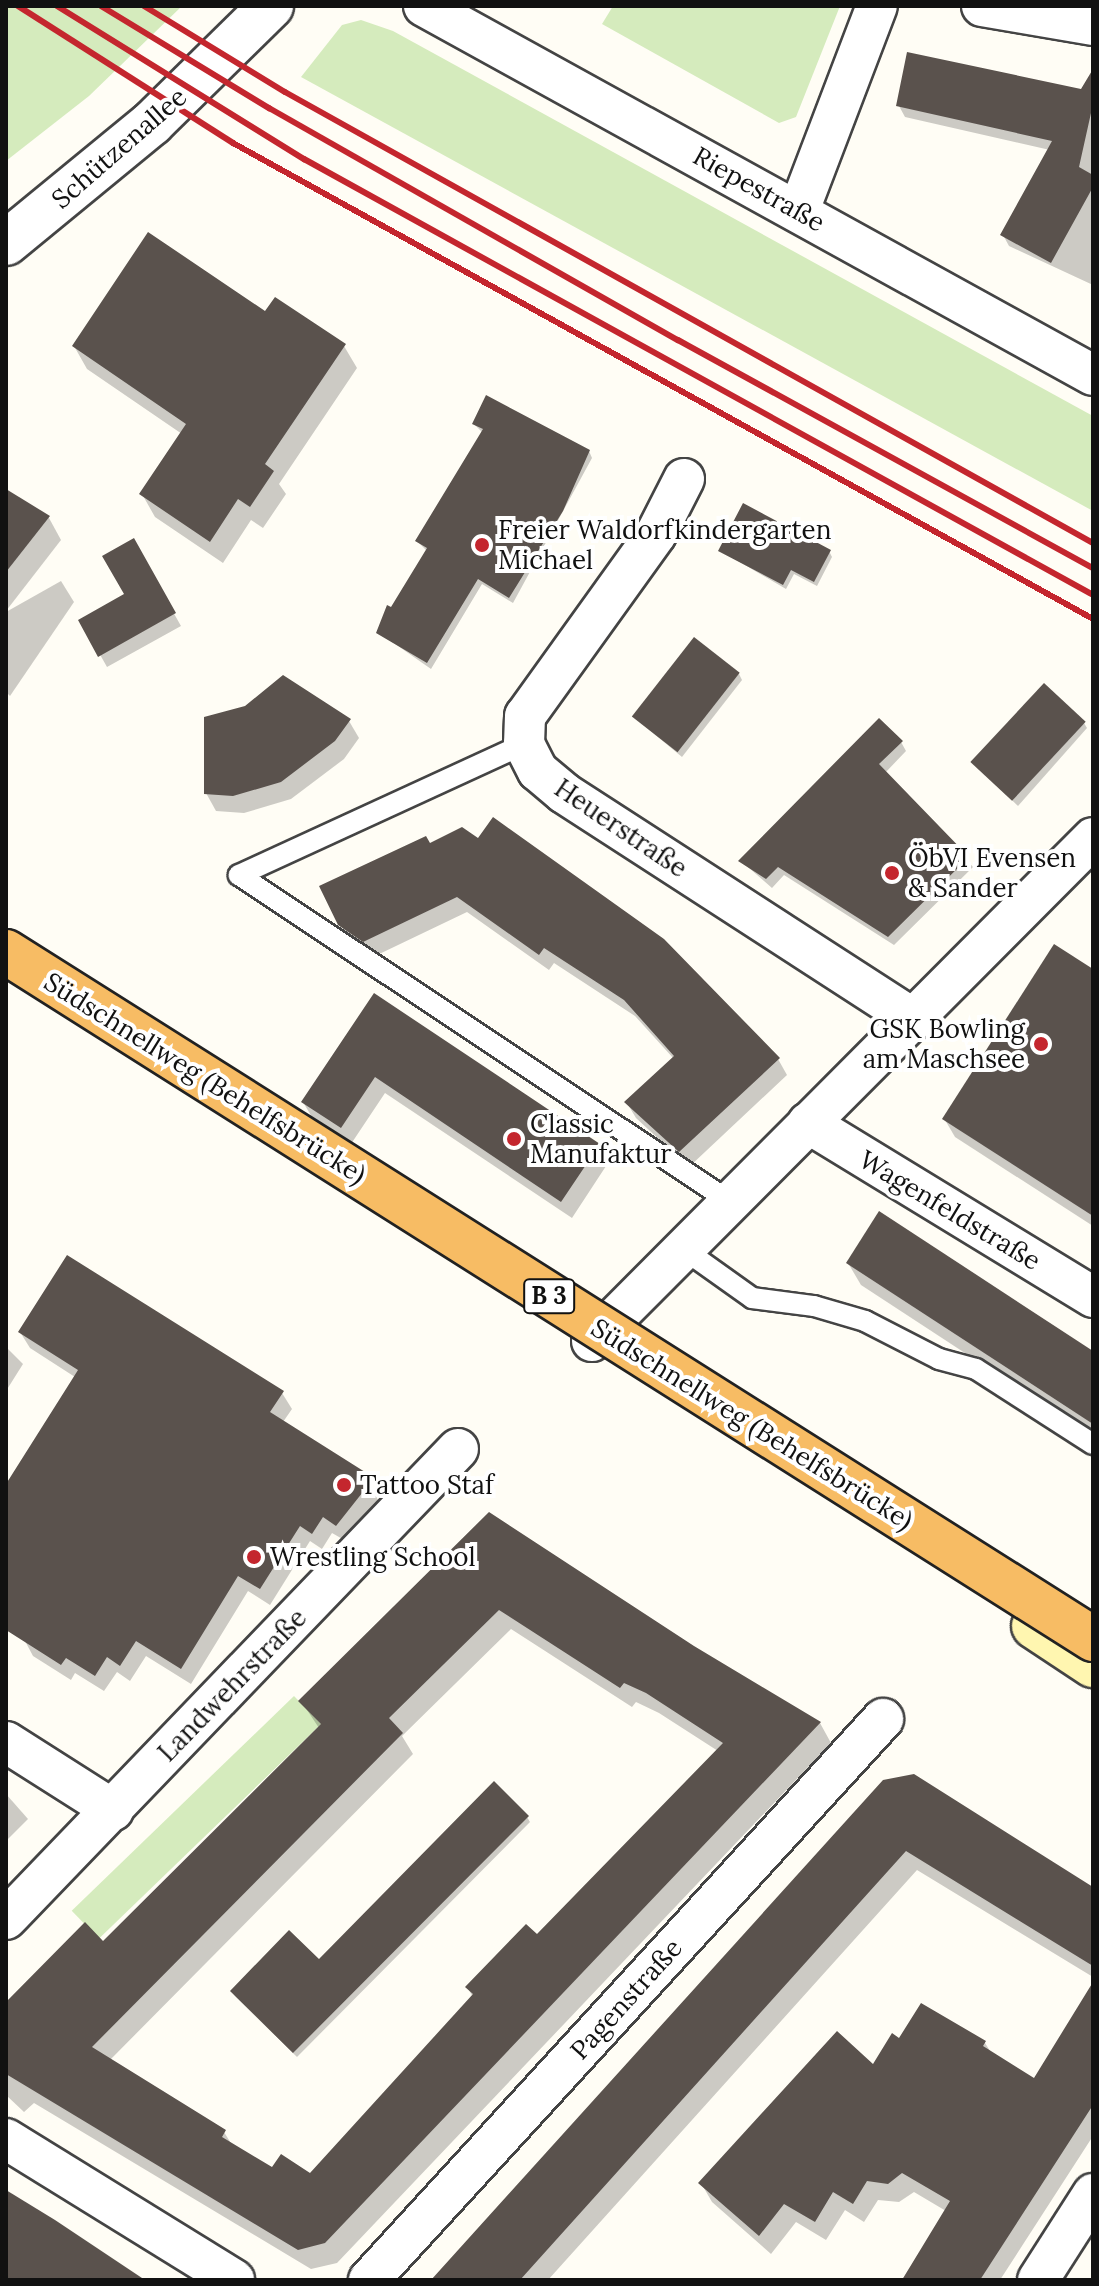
<!DOCTYPE html>
<meta charset="utf-8">
<style>
body{margin:0}
#map{position:relative;width:1099px;height:2286px;overflow:hidden;background:#fffdf5;font-family:Lora,serif}
div>[style]{position:absolute}
.green>*{inset:0;background:#d5ebbd;transform-origin:0 0}
.shadow>*{inset:0;background:#0003}
.building>*{inset:0;background:#5a524d;transform-origin:0 0}
.roads{filter:drop-shadow(2px 0 #444) drop-shadow(-2px 0 #444) drop-shadow(0 2px #444) drop-shadow(0 -2px #444)}
.service>*{height:20px;margin:-10px;padding:0 10px;transform-origin:10px;border-radius:10px;background:#fff}
.minor>*{height:40px;margin:-20px;padding:0 20px;transform-origin:20px;border-radius:20px;background:#fff}
.tertiary>*{height:44px;margin:-22px;padding:0 22px;transform-origin:22px;border-radius:22px;background:#fff}
.secondary>*{height:44px;margin:-22px;padding:0 22px;transform-origin:22px;border-radius:22px;background:#fff6b0}
.rail>*{height:6px;margin:-3px;padding:0 3px;transform-origin:3px;border-radius:3px;background:#c4262e}
.bridges{filter:drop-shadow(2px 0 #222) drop-shadow(-2px 0 #222) drop-shadow(0 2px #222) drop-shadow(0 -2px #222)}
.trunk-bridge>*{height:44px;margin:-22px;padding:0 22px;transform-origin:22px;border-radius:22px;background:#f7bc64}
.dots>*{width:22px;height:22px;translate:-50% -50%;box-sizing:border-box;border:4px solid #fff;border-radius:50%}
span{translate:-50% -50%;white-space:nowrap;text-align:center;line-height:1.15;-webkit-text-stroke:8px #fff;paint-order:stroke}
.shield-label span{padding:2px 6px;background:#fff;border:2px solid;border-radius:6px;-webkit-text-stroke-width:0}
.shield-label{font-size:24px;color:#111;font-weight:700}
.street-label{font-size:26px;color:#111}
.poi-label{font-size:26px;color:#111}
.left{translate:0 -50%;text-align:left}
.right{translate:-100% -50%;text-align:right}
.frame{position:absolute;inset:0;border:8px solid #111;pointer-events:none}
</style>
<div id="map">
<div class="green">
<div style="clip-path:polygon(6px 6px,182px 6px,89px 96px,6px 161px)"></div>
<div style="clip-path:polygon(613px 6px,840px 6px,796px 117px,779px 123px,602px 24px)"></div>
<div style="clip-path:polygon(361px 20px,393px 31px,1093px 416px,1093px 511px,301px 77px,342px 25px)"></div>
<div style="left:294px;top:1696px;width:39px;height:309px;rotate:46deg"></div>
</div>
<div class="shadow">
<div style="clip-path:polygon(1093px 94px,1093px 285px,1009px 246px,1003px 235px,1050px 150px,905px 117px,899px 106px)"></div>
<div style="clip-path:polygon(266px 314px,344px 346px,357px 368px,279px 484px,286px 494px,263px 528px,251px 520px,223px 563px,155px 517px,142px 494px,182px 434px,87px 369px,74px 346px)"></div>
<div style="clip-path:polygon(474px 424px,589px 451px,592px 458px,513px 603px,482px 584px,431px 669px,378px 632px,427px 551px,417px 541px,483px 433px)"></div>
<div style="clip-path:polygon(6px 491px,49px 518px,61px 540px,6px 611px)"></div>
<div style="clip-path:polygon(133px 541px,181px 626px,107px 667px,81px 621px,126px 595px)"></div>
<div style="clip-path:polygon(721px 551px,829px 551px,832px 557px,817px 586px,794px 574px,786px 589px)"></div>
<div style="clip-path:polygon(61px 581px,74px 602px,10px 696px,6px 692px,6px 612px)"></div>
<div style="clip-path:polygon(739px 674px,742px 680px,682px 757px,635px 718px)"></div>
<div style="clip-path:polygon(349px 721px,359px 738px,344px 759px,291px 799px,244px 813px,216px 811px,206px 793px)"></div>
<div style="clip-path:polygon(1084px 723px,1087px 728px,1018px 806px,974px 764px)"></div>
<div style="clip-path:polygon(901px 742px,906px 751px,885px 773px,973px 867px,894px 945px,784px 875px,772px 888px,741px 861px)"></div>
<div style="clip-path:polygon(479px 841px,778px 1059px,787px 1075px,689px 1167px,636px 1118px,627px 1103px,674px 1059px,635px 1016px,554px 963px,549px 970px,467px 912px,373px 957px,350px 941px,340px 924px,429px 845px)"></div>
<div style="clip-path:polygon(1093px 972px,1093px 1226px,955px 1137px,945px 1120px)"></div>
<div style="clip-path:polygon(374px 996px,598px 1146px,608px 1163px,572px 1218px,385px 1093px,351px 1144px,313px 1119px,303px 1102px)"></div>
<div style="clip-path:polygon(848px 1263px,1093px 1354px,1093px 1437px,861px 1285px)"></div>
<div style="clip-path:polygon(20px 1332px,282px 1393px,292px 1409px,283px 1422px,363px 1473px,378px 1500px,346px 1541px,332px 1533px,322px 1549px,310px 1541px,270px 1605px,248px 1591px,191px 1684px,146px 1656px,130px 1681px,117px 1672px,104px 1691px,75px 1673px,71px 1680px,33px 1656px,25px 1641px,6px 1629px,6px 1486px,75px 1377px,30px 1348px)"></div>
<div style="clip-path:polygon(6px 1347px,23px 1364px,6px 1391px)"></div>
<div style="clip-path:polygon(evenodd,489px 1515px,693px 1648px,820px 1723px,831px 1743px,337px 2263px,311px 2269px,34px 2103px,24px 2112px,6px 2095px,6px 2005px,103px 1944px,319px 1728px,301px 1701px,489px 1515px,511px 1629px,632px 1707px,636px 1702px,659px 1713px,718px 1751px,537px 1937px,467px 1987px,473px 1997px,310px 2176px,272px 2169px,232px 2145px,224px 2132px,110px 2060px,413px 1754px,402px 1736px,511px 1629px)"></div>
<div style="clip-path:polygon(885px 1782px,1093px 1889px,1093px 1977px,917px 1870px,548px 2280px,436px 2280px)"></div>
<div style="clip-path:polygon(6px 1794px,28px 1819px,6px 1841px)"></div>
<div style="clip-path:polygon(527px 1817px,530px 1822px,297px 2057px,235px 1996px,232px 1991px,319px 1961px)"></div>
<div style="clip-path:polygon(1093px 1986px,1093px 2136px,1000px 2280px,902px 2280px,946px 2211px,914px 2192px,899px 2202px,878px 2200px,864px 2222px,845px 2210px,826px 2240px,796px 2222px,771px 2254px,712px 2202px,701px 2183px,874px 2068px,900px 2040px,985px 2043px,992px 2054px,1035px 2081px)"></div>
</div>
<div class="building">
<div style="clip-path:polygon(907px 52px,1081px 89px,1093px 69px,1093px 104px,1079px 167px,1093px 175px,1093px 187px,1051px 263px,1000px 235px,1052px 141px,896px 106px)"></div>
<div style="clip-path:polygon(148px 232px,265px 311px,275px 297px,346px 344px,265px 464px,274px 471px,250px 507px,238px 499px,210px 542px,139px 494px,186px 424px,72px 346px)"></div>
<div style="clip-path:polygon(486px 395px,590px 450px,563px 511px,509px 598px,478px 579px,427px 663px,376px 633px,387px 605px,391px 607px,427px 548px,415px 541px,483px 429px,472px 424px)"></div>
<div style="clip-path:polygon(6px 489px,50px 516px,6px 572px)"></div>
<div style="clip-path:polygon(743px 503px,831px 550px,814px 582px,791px 570px,783px 585px,718px 551px)"></div>
<div style="clip-path:polygon(134px 538px,176px 613px,98px 657px,78px 620px,124px 594px,102px 556px)"></div>
<div style="left:694px;top:637px;width:58px;height:101px;rotate:38deg"></div>
<div style="clip-path:polygon(283px 675px,351px 719px,335px 741px,281px 782px,233px 796px,204px 794px,204px 717px,245px 706px)"></div>
<div style="left:1044px;top:683px;width:57px;height:108px;rotate:43deg"></div>
<div style="clip-path:polygon(879px 718px,903px 741px,879px 764px,969px 857px,888px 937px,778px 867px,766px 879px,738px 861px)"></div>
<div style="clip-path:polygon(493px 817px,664px 939px,780px 1058px,679px 1152px,624px 1102px,674px 1056px,624px 1000px,544px 948px,539px 955px,457px 897px,363px 942px,338px 925px,319px 886px,426px 836px,430px 843px,462px 827px,478px 838px)"></div>
<div style="clip-path:polygon(1054px 944px,1093px 969px,1093px 1216px,942px 1119px)"></div>
<div style="clip-path:polygon(374px 993px,600px 1144px,561px 1202px,375px 1077px,341px 1128px,301px 1102px)"></div>
<div style="clip-path:polygon(879px 1211px,1093px 1351px,1093px 1424px,846px 1263px)"></div>
<div style="clip-path:polygon(67px 1255px,284px 1391px,270px 1412px,365px 1472px,370px 1483px,336px 1526px,323px 1517px,312px 1534px,300px 1526px,260px 1589px,238px 1576px,181px 1669px,136px 1641px,120px 1666px,107px 1657px,95px 1676px,66px 1658px,61px 1665px,6px 1630px,6px 1484px,78px 1370px,18px 1332px)"></div>
<div style="clip-path:polygon(evenodd,489px 1512px,694px 1646px,821px 1722px,325px 2243px,298px 2250px,6px 2074px,6px 2002px,85px 1922px,103px 1941px,321px 1724px,298px 1701px,489px 1512px,499px 1610px,620px 1688px,624px 1683px,646px 1693px,723px 1743px,537px 1934px,526px 1924px,465px 1987px,473px 1994px,310px 2173px,281px 2154px,272px 2167px,222px 2137px,226px 2130px,92px 2047px,403px 1733px,389px 1718px,499px 1610px)"></div>
<div style="clip-path:polygon(914px 1774px,1093px 1887px,1093px 1966px,906px 1851px,520px 2280px,431px 2280px,883px 1780px)"></div>
<div style="clip-path:polygon(494px 1781px,529px 1816px,293px 2053px,230px 1991px,289px 1930px,319px 1959px)"></div>
<div style="clip-path:polygon(1093px 1982px,1093px 2105px,980px 2280px,902px 2280px,950px 2201px,902px 2173px,888px 2184px,867px 2181px,853px 2204px,833px 2192px,815px 2222px,784px 2204px,759px 2236px,698px 2183px,837px 2031px,873px 2064px,892px 2033px,899px 2038px,921px 2003px,986px 2041px,983px 2046px,1034px 2078px)"></div>
<div style="clip-path:polygon(6px 2190px,55px 2220px,145px 2280px,6px 2280px)"></div>
</div>
<div class="roads">
<div class="service">
<div style="left:524px;top:744px;width:314px;rotate:155.3deg"></div>
<div style="left:239px;top:875px;width:589px;rotate:33.64deg"></div>
<div style="left:682px;top:1248px;width:86px;rotate:35.5deg"></div>
<div style="left:752px;top:1298px;width:63px;rotate:7.4deg"></div>
<div style="left:814px;top:1306px;width:53px;rotate:16.4deg"></div>
<div style="left:865px;top:1321px;width:83px;rotate:27.2deg"></div>
<div style="left:939px;top:1359px;width:38px;rotate:15deg"></div>
<div style="left:976px;top:1369px;width:139px;rotate:32.7deg"></div>
</div>
<div class="minor">
<div style="left:424px;top:6px;width:764px;rotate:28.88deg"></div>
<div style="left:982px;top:6px;width:113px;rotate:9.7deg"></div>
<div style="left:799px;top:210px;width:218px;rotate:-69.1deg"></div>
<div style="left:684px;top:479px;width:62px;rotate:117deg"></div>
<div style="left:656px;top:534px;width:224px;rotate:125.7deg"></div>
<div style="left:525px;top:716px;width:28px;rotate:92deg"></div>
<div style="left:524px;top:744px;width:30px;rotate:63deg"></div>
<div style="left:538px;top:771px;width:34px;rotate:40deg"></div>
<div style="left:564px;top:793px;width:417px;rotate:32.9deg"></div>
<div style="left:808px;top:1123px;width:334px;rotate:31.4deg"></div>
<div style="left:592px;top:1341px;width:710px;rotate:-45.11deg"></div>
<div style="left:6px;top:1742px;width:127px;rotate:32.4deg"></div>
<div style="left:6px;top:1919px;width:652px;rotate:-46.12deg"></div>
<div style="left:6px;top:2139px;width:268px;rotate:31.7deg"></div>
<div style="left:369px;top:2280px;width:761px;rotate:-47.5deg"></div>
<div style="left:1038px;top:2280px;width:102px;rotate:-57.4deg"></div>
</div>
<div class="tertiary">
<div style="left:6px;top:243px;width:189px;rotate:-39.4deg"></div>
<div style="left:152px;top:123px;width:167px;rotate:-44.5deg"></div>
</div>
<div class="secondary">
<div style="left:1034px;top:1626px;width:71px;rotate:33.5deg"></div>
</div>
</div>
<div class="rail">
<div style="left:18px;top:6px;width:255px;rotate:32.5deg"></div>
<div style="left:233px;top:143px;width:983px;rotate:28.96deg"></div>
<div style="left:57px;top:6px;width:291px;rotate:31.8deg"></div>
<div style="left:304px;top:159px;width:901px;rotate:28.92deg"></div>
<div style="left:101px;top:6px;width:197px;rotate:31.3deg"></div>
<div style="left:269px;top:108px;width:470px;rotate:29.6deg"></div>
<div style="left:678px;top:340px;width:474px;rotate:28.8deg"></div>
<div style="left:144px;top:6px;width:165px;rotate:31.4deg"></div>
<div style="left:285px;top:92px;width:925px;rotate:29.17deg"></div>
</div>
<div class="bridges">
<div class="trunk-bridge">
<div style="left:6px;top:952px;width:1286px;rotate:32.29deg"></div>
</div>
</div>
<div class="dots">
<div style="left:482px;top:545px;background:#c4262e"></div>
<div style="left:892px;top:873px;background:#c4262e"></div>
<div style="left:1041px;top:1044px;background:#c4262e"></div>
<div style="left:514px;top:1139px;background:#c4262e"></div>
<div style="left:344px;top:1485px;background:#c4262e"></div>
<div style="left:254px;top:1557px;background:#c4262e"></div>
</div>
<div class="shield-label">
<span style="left:549px;top:1296px">B 3</span>
</div>
<div class="street-label">
<span style="left:119px;top:148px;rotate:-41deg">Schützenallee</span>
<span style="left:759px;top:189px;rotate:29deg">Riepestraße</span>
<span style="left:621px;top:828px;rotate:34deg">Heuerstraße</span>
<span style="left:205px;top:1078px;rotate:32deg">Südschnellweg (Behelfsbrücke)</span>
<span style="left:950px;top:1210px;rotate:31deg">Wagenfeldstraße</span>
<span style="left:752px;top:1424px;rotate:32deg">Südschnellweg (Behelfsbrücke)</span>
<span style="left:232px;top:1685px;rotate:-46deg">Landwehrstraße</span>
<span style="left:626px;top:1999px;rotate:-48deg">Pagenstraße</span>
</div>
<div class="poi-label">
<span class="left" style="left:498px;top:545px">Freier Waldorfkindergarten<br>Michael</span>
<span class="left" style="left:908px;top:873px">ÖbVI Evensen<br>&amp; Sander</span>
<span class="right" style="left:1025px;top:1044px">GSK Bowling<br>am Maschsee</span>
<span class="left" style="left:530px;top:1139px">Classic<br>Manufaktur</span>
<span class="left" style="left:360px;top:1485px">Tattoo Staf</span>
<span class="left" style="left:270px;top:1557px">Wrestling School</span>
</div>
<div class="frame"></div>
</div>
